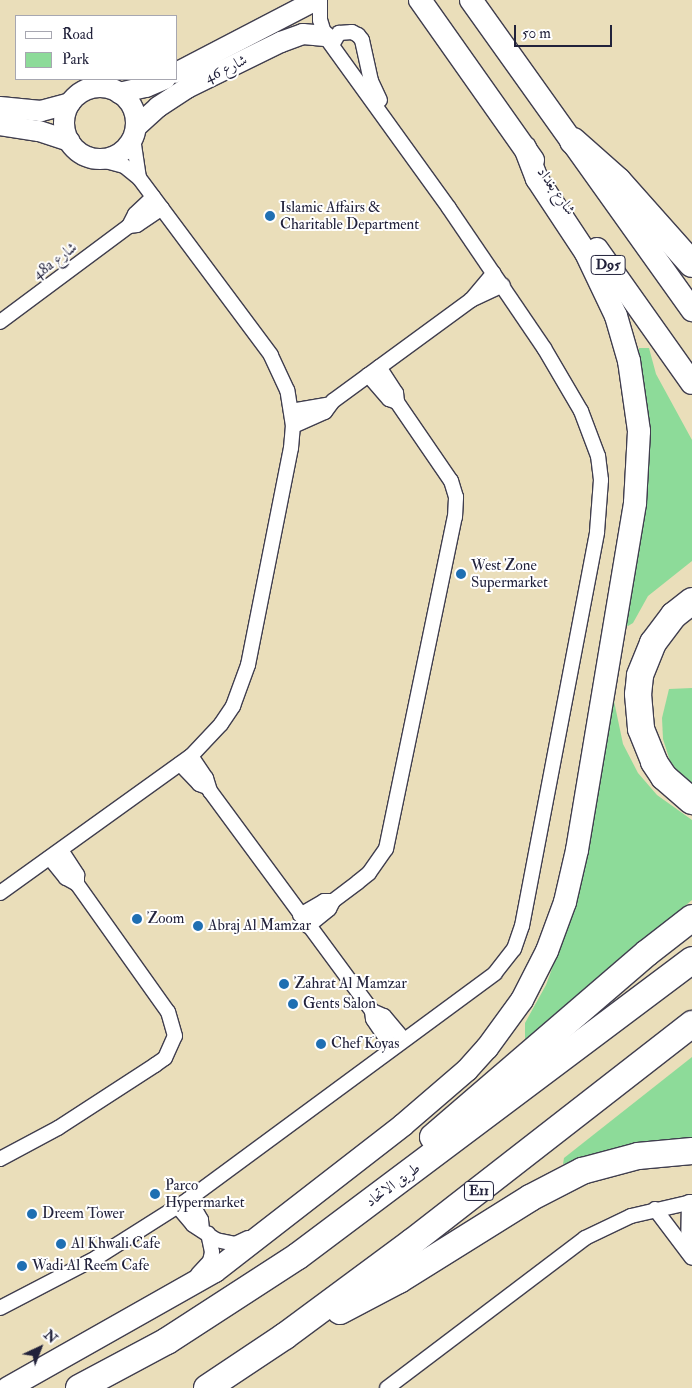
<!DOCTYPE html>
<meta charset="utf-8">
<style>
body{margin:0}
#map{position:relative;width:692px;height:1388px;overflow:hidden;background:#eadeba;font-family:"IM FELL Double Pica",Amiri,serif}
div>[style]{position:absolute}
.green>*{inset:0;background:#8ddb99}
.roads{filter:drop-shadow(1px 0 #403e4e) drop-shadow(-1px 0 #403e4e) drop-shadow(0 1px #403e4e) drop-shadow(0 -1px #403e4e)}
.street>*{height:14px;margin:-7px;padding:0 7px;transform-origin:7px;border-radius:7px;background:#fff}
.secondary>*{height:20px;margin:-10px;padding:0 10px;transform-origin:10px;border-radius:10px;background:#fff}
.secondary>.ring{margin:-10px;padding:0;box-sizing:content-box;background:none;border:20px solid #fff;border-radius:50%}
.primary>*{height:22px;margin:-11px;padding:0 11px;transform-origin:11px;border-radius:11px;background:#fff}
.highway>*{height:26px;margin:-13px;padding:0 13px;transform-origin:13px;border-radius:13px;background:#fff}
.dots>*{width:14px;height:14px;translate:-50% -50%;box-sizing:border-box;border:2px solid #fff;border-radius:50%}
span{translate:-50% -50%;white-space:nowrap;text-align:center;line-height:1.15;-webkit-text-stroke:4px #fff;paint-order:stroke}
.shield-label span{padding:1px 4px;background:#fff;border:1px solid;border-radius:4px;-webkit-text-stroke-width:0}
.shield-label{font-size:14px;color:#22223b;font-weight:700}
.street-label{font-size:15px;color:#22223b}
.poi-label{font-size:15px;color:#22223b}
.left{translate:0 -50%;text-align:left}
.legend{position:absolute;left:15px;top:15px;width:162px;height:65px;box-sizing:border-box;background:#fff;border:1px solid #a7a7b1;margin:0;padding:6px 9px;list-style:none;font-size:15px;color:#22223b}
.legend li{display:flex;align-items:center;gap:10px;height:25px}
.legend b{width:25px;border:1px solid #a7a7b1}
.north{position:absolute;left:15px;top:1323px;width:50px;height:50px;-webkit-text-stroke:4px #fff;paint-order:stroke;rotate:43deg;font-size:14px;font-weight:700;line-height:20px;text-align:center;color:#22223b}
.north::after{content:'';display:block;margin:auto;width:18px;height:22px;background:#22223b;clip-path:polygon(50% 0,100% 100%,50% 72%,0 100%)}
.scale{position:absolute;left:514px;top:25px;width:98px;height:22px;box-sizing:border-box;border:2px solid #22223b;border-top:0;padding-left:6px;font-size:15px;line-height:18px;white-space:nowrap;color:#22223b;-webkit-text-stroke:4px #fff;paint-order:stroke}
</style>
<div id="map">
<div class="green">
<div style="clip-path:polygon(639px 348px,649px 348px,656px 374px,692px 440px,692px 561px,648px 596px,633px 623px,628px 626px,625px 624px)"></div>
<div style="clip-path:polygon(692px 688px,692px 790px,670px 761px,663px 739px,662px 718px,669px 689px)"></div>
<div style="clip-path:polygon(609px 701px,614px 701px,623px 744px,638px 773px,657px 795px,692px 820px,692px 900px,525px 1040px,525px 1023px,546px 985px,572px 914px)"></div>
<div style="clip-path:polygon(692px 1057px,692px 1140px,563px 1164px,564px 1158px)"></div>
</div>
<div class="roads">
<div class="street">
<div style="left:332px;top:45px;width:14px;rotate:-60deg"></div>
<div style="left:339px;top:33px;width:13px;rotate:-4deg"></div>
<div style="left:352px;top:32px;width:7px;rotate:27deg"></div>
<div style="left:358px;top:35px;width:6px;rotate:51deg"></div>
<div style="left:362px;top:40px;width:42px;rotate:77.6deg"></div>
<div style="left:371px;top:81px;width:21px;rotate:65deg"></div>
<div style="left:133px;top:138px;width:40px;rotate:81.5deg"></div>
<div style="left:129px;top:226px;width:13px;rotate:-63deg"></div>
<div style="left:135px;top:214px;width:25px;rotate:-43deg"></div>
<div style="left:471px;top:300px;width:35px;rotate:-25deg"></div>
<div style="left:0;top:322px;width:161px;rotate:-36.7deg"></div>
<div style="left:129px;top:226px;width:8px;rotate:-7deg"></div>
<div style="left:137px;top:225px;width:30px;rotate:-34deg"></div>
<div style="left:368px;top:375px;width:32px;rotate:49deg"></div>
<div style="left:389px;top:399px;width:9px;rotate:21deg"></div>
<div style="left:291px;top:411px;width:40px;rotate:-10deg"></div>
<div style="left:293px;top:426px;width:35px;rotate:-24deg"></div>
<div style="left:325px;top:412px;width:14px;rotate:-54deg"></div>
<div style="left:333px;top:401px;width:171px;rotate:-36.2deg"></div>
<div style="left:471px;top:300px;width:35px;rotate:-50deg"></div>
<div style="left:191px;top:756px;width:27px;rotate:56deg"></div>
<div style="left:206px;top:778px;width:14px;rotate:73deg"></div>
<div style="left:210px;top:791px;width:273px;rotate:53.6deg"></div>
<div style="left:372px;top:1011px;width:8px;rotate:83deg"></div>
<div style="left:373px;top:1019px;width:34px;rotate:56deg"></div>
<div style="left:180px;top:764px;width:28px;rotate:46deg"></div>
<div style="left:199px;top:784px;width:9px;rotate:21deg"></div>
<div style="left:61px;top:850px;width:30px;rotate:57deg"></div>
<div style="left:77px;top:875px;width:9px;rotate:90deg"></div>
<div style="left:0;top:893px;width:235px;rotate:-35.7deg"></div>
<div style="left:191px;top:756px;width:44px;rotate:-46.8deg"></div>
<div style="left:221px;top:724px;width:22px;rotate:-56deg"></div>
<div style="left:233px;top:706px;width:44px;rotate:-69.9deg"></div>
<div style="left:248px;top:665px;width:221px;rotate:-78.8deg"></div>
<div style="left:291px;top:448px;width:22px;rotate:-85deg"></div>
<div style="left:293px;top:426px;width:36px;rotate:-99deg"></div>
<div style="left:287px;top:390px;width:38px;rotate:-115deg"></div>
<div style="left:271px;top:355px;width:221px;rotate:-126.7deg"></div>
<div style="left:139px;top:178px;width:19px;rotate:-141deg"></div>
<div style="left:124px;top:166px;width:23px;rotate:-165deg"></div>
<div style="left:300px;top:915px;width:28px;rotate:-30deg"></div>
<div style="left:324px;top:901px;width:9px"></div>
<div style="left:333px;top:901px;width:31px;rotate:-37deg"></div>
<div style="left:358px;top:882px;width:14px;rotate:-39deg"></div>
<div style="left:369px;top:873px;width:29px;rotate:-55deg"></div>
<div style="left:386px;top:849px;width:339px;rotate:-78.3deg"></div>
<div style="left:455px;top:517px;width:20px;rotate:-87deg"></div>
<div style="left:456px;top:497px;width:17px;rotate:-107deg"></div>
<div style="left:451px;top:481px;width:96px;rotate:-124.4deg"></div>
<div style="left:397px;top:402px;width:9px;rotate:-96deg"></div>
<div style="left:396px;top:393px;width:31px;rotate:-123deg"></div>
<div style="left:308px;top:926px;width:27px;rotate:-39deg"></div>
<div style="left:329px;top:909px;width:9px;rotate:-63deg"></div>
<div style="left:372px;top:1011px;width:13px;rotate:23deg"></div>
<div style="left:384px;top:1016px;width:30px;rotate:50deg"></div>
<div style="left:0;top:1159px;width:66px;rotate:-28.1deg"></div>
<div style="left:58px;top:1128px;width:116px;rotate:-33deg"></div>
<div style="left:155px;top:1065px;width:12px;rotate:-35deg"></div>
<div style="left:165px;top:1058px;width:24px;rotate:-66deg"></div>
<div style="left:175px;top:1036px;width:25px;rotate:-106deg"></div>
<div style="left:168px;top:1012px;width:157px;rotate:-125.4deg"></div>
<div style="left:77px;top:884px;width:13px;rotate:-151deg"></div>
<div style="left:66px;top:878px;width:26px;rotate:-129deg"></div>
<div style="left:189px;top:1199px;width:24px;rotate:60deg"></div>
<div style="left:201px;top:1220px;width:9px;rotate:84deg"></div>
<div style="left:178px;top:1207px;width:23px;rotate:50deg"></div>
<div style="left:193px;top:1225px;width:27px;rotate:33deg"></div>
<div style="left:216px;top:1240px;width:19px;rotate:12deg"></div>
<div style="left:235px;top:1244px;width:14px;rotate:-25deg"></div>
<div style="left:655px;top:1209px;width:61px;rotate:52.9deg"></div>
<div style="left:688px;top:1252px;width:50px;rotate:-88.9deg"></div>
<div style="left:198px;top:1274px;width:18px;rotate:-47deg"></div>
<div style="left:210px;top:1261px;width:9px;rotate:-77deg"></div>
<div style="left:212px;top:1252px;width:19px;rotate:-102deg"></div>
<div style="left:0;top:1308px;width:108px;rotate:-27.5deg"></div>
<div style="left:96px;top:1258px;width:110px;rotate:-32.4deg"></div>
<div style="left:189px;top:1199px;width:380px;rotate:-36.4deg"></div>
<div style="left:495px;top:973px;width:31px;rotate:-52deg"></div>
<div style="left:514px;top:949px;width:24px;rotate:-71deg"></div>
<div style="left:522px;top:926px;width:401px;rotate:-79.2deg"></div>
<div style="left:597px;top:532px;width:52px;rotate:-85.6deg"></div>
<div style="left:601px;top:480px;width:24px;rotate:-97deg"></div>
<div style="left:598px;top:456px;width:48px;rotate:-110.7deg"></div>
<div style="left:581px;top:411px;width:73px;rotate:-120.4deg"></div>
<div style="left:544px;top:348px;width:169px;rotate:-124.2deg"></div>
<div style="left:449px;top:208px;width:212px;rotate:-125.8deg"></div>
<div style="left:325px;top:36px;width:17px;rotate:-107deg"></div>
<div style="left:320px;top:20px;width:20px;rotate:-90deg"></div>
<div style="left:387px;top:1388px;width:248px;rotate:-37.1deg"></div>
<div style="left:585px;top:1238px;width:51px;rotate:-25.6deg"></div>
<div style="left:631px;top:1216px;width:63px;rotate:-12.9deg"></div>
</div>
<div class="secondary">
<div style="left:176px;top:73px;width:158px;rotate:-27.5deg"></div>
<div class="ring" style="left:64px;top:87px;width:52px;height:52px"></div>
<div style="left:119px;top:93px;width:28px;rotate:-13deg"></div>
<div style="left:146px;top:87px;width:21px;rotate:-23deg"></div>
<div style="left:0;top:107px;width:41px;rotate:5.6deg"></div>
<div style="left:41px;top:111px;width:30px;rotate:-15deg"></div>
<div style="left:0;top:125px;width:39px;rotate:9deg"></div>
<div style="left:39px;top:131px;width:32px;rotate:18deg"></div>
<div style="left:136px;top:127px;width:30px;rotate:-42deg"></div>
<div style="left:158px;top:107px;width:35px;rotate:-33deg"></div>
<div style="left:187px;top:88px;width:105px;rotate:-26.1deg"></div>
<div style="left:281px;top:42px;width:23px;rotate:-20deg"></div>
<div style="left:303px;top:34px;width:22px;rotate:5deg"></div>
</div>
<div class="primary">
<div style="left:420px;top:0;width:196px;rotate:54.8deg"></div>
<div style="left:471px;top:0;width:381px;rotate:54.5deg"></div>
<div style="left:597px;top:249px;width:164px;rotate:54.7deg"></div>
<div style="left:8px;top:1388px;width:238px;rotate:-29.5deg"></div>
<div style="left:215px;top:1271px;width:238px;rotate:-37.8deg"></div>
<div style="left:403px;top:1125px;width:84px;rotate:-40.7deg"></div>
<div style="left:467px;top:1070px;width:30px;rotate:-48deg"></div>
<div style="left:487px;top:1048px;width:59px;rotate:-53.9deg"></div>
<div style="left:522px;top:1000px;width:55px;rotate:-63deg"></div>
<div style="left:547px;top:951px;width:52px;rotate:-69.8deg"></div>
<div style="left:565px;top:902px;width:53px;rotate:-77deg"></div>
<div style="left:577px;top:850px;width:352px;rotate:-80.5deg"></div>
<div style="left:635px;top:503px;width:72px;rotate:-86.8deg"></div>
<div style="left:639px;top:431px;width:71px;rotate:-98.1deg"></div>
<div style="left:629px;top:361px;width:47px;rotate:-106.1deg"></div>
<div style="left:616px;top:316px;width:70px;rotate:-115.5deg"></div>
<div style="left:586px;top:253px;width:89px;rotate:-123.5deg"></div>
<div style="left:537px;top:179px;width:34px;rotate:-111deg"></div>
</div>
<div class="highway">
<div style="left:573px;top:141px;width:60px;rotate:41.6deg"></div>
<div style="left:618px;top:181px;width:111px;rotate:48.3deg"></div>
<div style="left:692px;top:601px;width:23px;rotate:142deg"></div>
<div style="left:674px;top:615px;width:35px;rotate:127deg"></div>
<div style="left:653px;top:643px;width:35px;rotate:112deg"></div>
<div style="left:640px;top:676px;width:18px;rotate:96deg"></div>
<div style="left:638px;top:694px;width:35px;rotate:85deg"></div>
<div style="left:641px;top:729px;width:35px;rotate:68deg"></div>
<div style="left:654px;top:762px;width:18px;rotate:56deg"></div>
<div style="left:664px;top:777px;width:37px;rotate:41deg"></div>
<div style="left:433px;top:1137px;width:282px;rotate:-40.7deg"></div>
<div style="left:647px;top:953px;width:57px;rotate:-37.9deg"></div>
<div style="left:340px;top:1311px;width:67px;rotate:-27.7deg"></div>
<div style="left:399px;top:1280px;width:155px;rotate:-32deg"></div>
<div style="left:530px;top:1198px;width:59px;rotate:-27.4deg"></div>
<div style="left:582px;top:1171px;width:58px;rotate:-15deg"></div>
<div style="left:638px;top:1156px;width:54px;rotate:-5.3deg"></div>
<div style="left:79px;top:1388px;width:100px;rotate:-28.1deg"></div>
<div style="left:167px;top:1341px;width:156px;rotate:-33deg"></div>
<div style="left:298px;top:1256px;width:493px;rotate:-36.9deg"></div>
<div style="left:207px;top:1388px;width:94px;rotate:-33.7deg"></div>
<div style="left:285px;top:1336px;width:158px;rotate:-36.5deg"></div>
<div style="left:412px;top:1242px;width:355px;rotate:-37.9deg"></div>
</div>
</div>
<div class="dots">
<div style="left:270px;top:216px;background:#1f6fb2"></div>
<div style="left:461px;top:574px;background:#1f6fb2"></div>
<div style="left:137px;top:919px;background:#1f6fb2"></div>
<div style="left:198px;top:926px;background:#1f6fb2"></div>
<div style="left:284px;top:984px;background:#1f6fb2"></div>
<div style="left:293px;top:1004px;background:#1f6fb2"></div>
<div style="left:321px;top:1044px;background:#1f6fb2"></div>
<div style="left:155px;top:1194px;background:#1f6fb2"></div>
<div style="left:32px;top:1214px;background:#1f6fb2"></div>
<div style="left:61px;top:1244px;background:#1f6fb2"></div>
<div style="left:22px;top:1266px;background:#1f6fb2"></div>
</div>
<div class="shield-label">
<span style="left:608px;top:265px">D95</span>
<span style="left:479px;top:1191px">E11</span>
</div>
<div class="street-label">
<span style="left:226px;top:69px;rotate:-26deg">شارع 46</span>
<span style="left:556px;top:191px;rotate:55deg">شارع بغداد</span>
<span style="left:55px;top:261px;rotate:-37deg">48a شارع</span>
<span style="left:393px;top:1185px;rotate:-36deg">طريق الاتحاد</span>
</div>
<div class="poi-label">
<span class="left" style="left:280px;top:216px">Islamic Affairs &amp;<br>Charitable Department</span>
<span class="left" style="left:471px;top:574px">West Zone<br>Supermarket</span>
<span class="left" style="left:147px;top:919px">Zoom</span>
<span class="left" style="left:208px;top:926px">Abraj Al Mamzar</span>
<span class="left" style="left:294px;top:984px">Zahrat Al Mamzar</span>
<span class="left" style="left:303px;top:1004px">Gents Salon</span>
<span class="left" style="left:331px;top:1044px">Chef Koyas</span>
<span class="left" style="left:165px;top:1194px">Parco<br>Hypermarket</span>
<span class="left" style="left:42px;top:1214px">Dreem Tower</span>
<span class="left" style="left:71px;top:1244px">Al Khwali Cafe</span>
<span class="left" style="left:32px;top:1266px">Wadi Al Reem Cafe</span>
</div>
<ul class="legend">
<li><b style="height:6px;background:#fff"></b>Road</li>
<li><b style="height:14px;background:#8ddb99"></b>Park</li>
</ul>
<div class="north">N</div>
<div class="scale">50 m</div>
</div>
